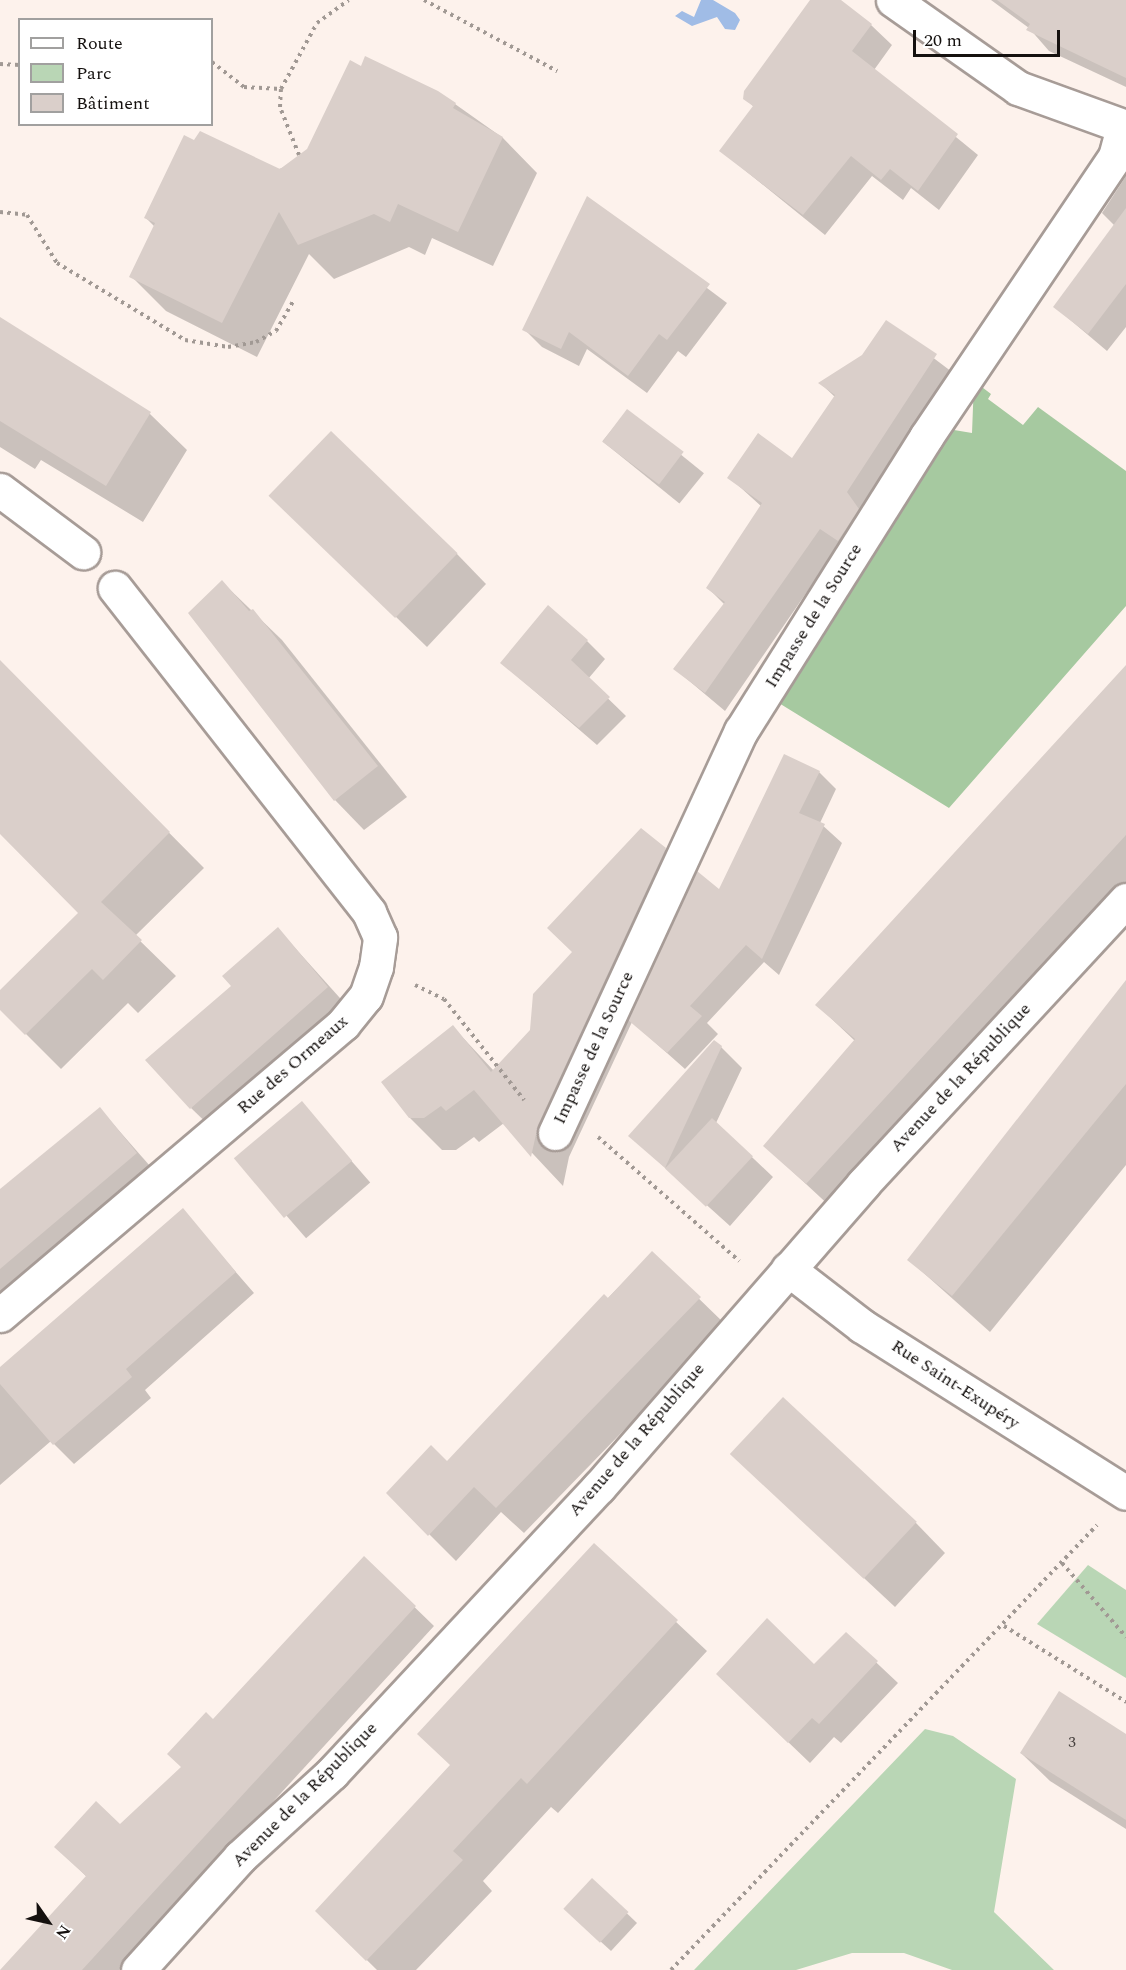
<!DOCTYPE html>
<meta charset="utf-8">
<style>
body{margin:0}
#map{position:relative;width:1126px;height:1970px;overflow:hidden;background:#fdf2ec;font-family:Spectral,serif}
div>[style]{position:absolute}
.green>*{inset:0;background:#b9d6b5}
.forest>*{inset:0;background:#a6c9a0}
.water>*{inset:0;background:#a0bce6}
.shadow>*{inset:0;background:#0003;transform-origin:0 0}
.building>*{inset:0;background:#dacfca;transform-origin:0 0}
.path>*{height:4px;margin-top:-2px;transform-origin:0;background:repeating-linear-gradient(90deg,#a19994 0 3px,transparent 0 7.5px)}
.roads{filter:drop-shadow(2px 0 #a79c97) drop-shadow(-2px 0 #a79c97) drop-shadow(0 2px #a79c97) drop-shadow(0 -2px #a79c97)}
.minor>*{height:33px;margin:-16.5px;padding:0 16.5px;transform-origin:16.5px;border-radius:16.5px;background:#fff}
span{translate:-50% -50%;white-space:nowrap;text-align:center;line-height:1.15;-webkit-text-stroke:6px #fff;paint-order:stroke}
.number-label{font-size:15px;color:#46403e}
.number-label span{-webkit-text-stroke-width:0}
.street-label{font-size:18px;color:#15110f}
.legend{position:absolute;left:18px;top:18px;width:195px;height:108px;box-sizing:border-box;background:#fff;border:2px solid #a1a09f;margin:0;padding:8px 10px;list-style:none;font-size:18px;color:#15110f}
.legend li{display:flex;align-items:center;gap:12px;height:30px}
.legend b{width:30px;border:2px solid #a1a09f}
.north{position:absolute;left:18px;top:1892px;width:60px;height:60px;-webkit-text-stroke:4px #fff;paint-order:stroke;rotate:124deg;font-size:16px;font-weight:700;line-height:24px;text-align:center;color:#15110f}
.north::after{content:'';display:block;margin:auto;width:21px;height:27px;background:#15110f;clip-path:polygon(50% 0,100% 100%,50% 72%,0 100%)}
.scale{position:absolute;left:913px;top:30px;width:147px;height:27px;box-sizing:border-box;border:3px solid #15110f;border-top:0;padding-left:8px;font-size:18px;line-height:21px;white-space:nowrap;color:#15110f;-webkit-text-stroke:4px #fff;paint-order:stroke}
</style>
<div id="map">
<div class="green">
<div style="clip-path:polygon(1088px 1565px,1126px 1590px,1126px 1678px,1037px 1624px)"></div>
<div style="clip-path:polygon(925px 1729px,953px 1736px,1016px 1779px,994px 1912px,1054px 1970px,952px 1970px,904px 1953px,852px 1953px,796px 1970px,694px 1970px)"></div>
</div>
<div class="forest">
<div style="clip-path:polygon(974px 381px,991px 394px,988px 399px,1023px 425px,1038px 407px,1126px 471px,1126px 606px,949px 808px,774px 700px,948px 429px,972px 433px)"></div>
</div>
<div class="water">
<div style="clip-path:polygon(701px 0,713px 0,735px 13px,740px 20px,735px 30px,725px 29px,717px 17px,692px 26px,675px 16px,682px 11px,694px 17px)"></div>
</div>
<div class="shadow">
<div style="clip-path:polygon(812px 0,838px 0,871px 25px,892px 45px,874px 70px,978px 155px,939px 210px,911px 188px,903px 200px,872px 176px,825px 235px,721px 151px,754px 107px,745px 98px)"></div>
<div style="clip-path:polygon(991px 0,1126px 0,1126px 87px,1049px 51px,1029px 28px)"></div>
<div style="clip-path:polygon(455px 104px,503px 138px,537px 173px,493px 266px,432px 238px,425px 255px,409px 247px,334px 279px,309px 254px,257px 357px,166px 311px,131px 276px,155px 227px,146px 218px)"></div>
<div style="clip-path:polygon(1126px 176px,1126px 327px,1107px 351px,1055px 307px,1115px 226px,1102px 213px)"></div>
<div style="clip-path:polygon(587px 198px,727px 303px,686px 357px,678px 351px,647px 393px,587px 349px,579px 366px,542px 347px,524px 329px)"></div>
<div style="clip-path:polygon(0 319px,150px 414px,187px 450px,143px 522px,41px 460px,35px 469px,0 447px)"></div>
<div style="clip-path:polygon(886px 322px,956px 375px,725px 711px,675px 669px,725px 605px,708px 588px,762px 507px,729px 477px,792px 460px,835px 397px,820px 383px,863px 356px)"></div>
<div style="left:627px;top:411px;width:99px;height:39px;rotate:39deg"></div>
<div style="clip-path:polygon(299px 523px,457px 554px,486px 584px,427px 647px)"></div>
<div style="clip-path:polygon(222px 582px,282px 640px,407px 797px,364px 830px,335px 800px,190px 613px)"></div>
<div style="clip-path:polygon(587px 641px,605px 659px,588px 679px,626px 716px,597px 745px,502px 663px)"></div>
<div style="clip-path:polygon(0 662px,204px 868px,135px 936px,176px 976px,138px 1013px,128px 1003px,61px 1069px,0 1008px,0 992px,80px 913px,0 832px)"></div>
<div style="clip-path:polygon(1126px 667px,1126px 891px,834px 1210px,765px 1146px,855px 1041px,817px 1005px)"></div>
<div style="clip-path:polygon(819px 772px,836px 789px,820px 823px,842px 843px,779px 975px,764px 962px,707px 1023px,718px 1034px,685px 1069px,632px 1022px,569px 1157px,563px 1186px,504px 1123px,479px 1142px,474px 1137px,456px 1150px,442px 1150px,410px 1118px,453px 1027px,494px 1071px,532px 1031px,665px 849px,695px 879px,720px 891px)"></div>
<div style="clip-path:polygon(278px 929px,357px 1017px,221px 1137px,191px 1108px)"></div>
<div style="clip-path:polygon(1126px 996px,1126px 1165px,990px 1332px,909px 1260px)"></div>
<div style="clip-path:polygon(721px 1047px,742px 1068px,716px 1123px,773px 1177px,730px 1226px,630px 1136px)"></div>
<div style="left:302px;top:1104px;width:104px;height:85px;rotate:49deg"></div>
<div style="clip-path:polygon(100px 1109px,157px 1174px,0 1307px,0 1192px)"></div>
<div style="clip-path:polygon(182px 1210px,254px 1293px,145px 1390px,151px 1398px,74px 1464px,51px 1441px,0 1485px,0 1369px)"></div>
<div style="clip-path:polygon(652px 1253px,726px 1325px,524px 1533px,501px 1512px,456px 1561px,388px 1493px,447px 1463px)"></div>
<div style="clip-path:polygon(761px 1482px,916px 1523px,945px 1553px,895px 1607px)"></div>
<div style="clip-path:polygon(594px 1545px,707px 1651px,558px 1813px,551px 1807px,483px 1881px,492px 1891px,416px 1970px,377px 1970px,317px 1911px,451px 1766px)"></div>
<div style="clip-path:polygon(364px 1558px,434px 1626px,119px 1970px,2px 1970px,87px 1877px,56px 1847px,120px 1826px,183px 1767px,213px 1721px)"></div>
<div style="clip-path:polygon(846px 1634px,898px 1683px,841px 1743px,834px 1737px,810px 1763px,739px 1695px,814px 1666px)"></div>
<div style="clip-path:polygon(1126px 1736px,1126px 1829px,1050px 1781px,1021px 1753px)"></div>
<div style="clip-path:polygon(592px 1880px,637px 1923px,611px 1951px,576px 1919px)"></div>
</div>
<div class="building">
<div style="clip-path:polygon(810px 0,841px 0,872px 24px,852px 51px,958px 134px,918px 191px,890px 169px,881px 180px,851px 156px,803px 215px,719px 151px,753px 106px,743px 99px,744px 91px)"></div>
<div style="clip-path:polygon(997px 0,1126px 0,1126px 78px,1026px 30px,1030px 24px)"></div>
<div style="clip-path:polygon(365px 56px,438px 91px,456px 103px,453px 108px,503px 137px,458px 232px,398px 204px,390px 222px,374px 214px,298px 245px,279px 212px,222px 323px,129px 277px,155px 223px,144px 218px,184px 135px,194px 140px,200px 131px,280px 169px,307px 149px,350px 60px,361px 66px)"></div>
<div style="clip-path:polygon(587px 196px,710px 284px,667px 340px,659px 334px,628px 376px,569px 332px,561px 349px,522px 330px)"></div>
<div style="clip-path:polygon(1126px 208px,1126px 284px,1088px 334px,1053px 307px)"></div>
<div style="clip-path:polygon(0 317px,151px 412px,106px 486px,0 421px)"></div>
<div style="clip-path:polygon(886px 320px,937px 354px,847px 492px,859px 509px,838px 541px,820px 529px,705px 693px,673px 669px,725px 602px,706px 588px,762px 503px,727px 478px,758px 433px,792px 458px,835px 395px,818px 383px,862px 355px)"></div>
<div style="left:627px;top:409px;width:71px;height:41px;rotate:37deg"></div>
<div style="left:331px;top:431px;width:176px;height:90px;rotate:44deg"></div>
<div style="clip-path:polygon(222px 580px,249px 611px,253px 609px,378px 766px,334px 801px,188px 613px)"></div>
<div style="clip-path:polygon(548px 605px,588px 640px,571px 660px,610px 697px,579px 728px,500px 663px)"></div>
<div style="clip-path:polygon(0 660px,170px 832px,101px 902px,142px 940px,103px 980px,92px 969px,25px 1035px,0 1010px,0 990px,78px 913px,0 834px)"></div>
<div style="clip-path:polygon(1126px 665px,1126px 835px,806px 1184px,763px 1146px,855px 1039px,815px 1005px)"></div>
<div style="clip-path:polygon(784px 754px,820px 771px,799px 813px,825px 824px,762px 959px,746px 945px,690px 1006px,702px 1016px,667px 1053px,628px 1020px,697px 871px,719px 889px)"></div>
<div style="clip-path:polygon(641px 828px,666px 848px,538px 1125px,531px 1157px,474px 1090px,446px 1111px,441px 1106px,424px 1118px,409px 1118px,381px 1082px,453px 1025px,491px 1072px,530px 1030px,533px 994px,572px 952px,547px 928px)"></div>
<div style="clip-path:polygon(278px 927px,328px 987px,190px 1109px,145px 1060px,231px 986px,222px 976px)"></div>
<div style="clip-path:polygon(1126px 980px,1126px 1084px,952px 1296px,907px 1260px)"></div>
<div style="clip-path:polygon(714px 1040px,722px 1046px,665px 1168px,628px 1136px)"></div>
<div style="left:302px;top:1101px;width:78px;height:89px;rotate:50deg"></div>
<div style="clip-path:polygon(100px 1107px,137px 1153px,0 1269px,0 1189px)"></div>
<div style="left:712px;top:1118px;width:56px;height:69px;rotate:43deg"></div>
<div style="clip-path:polygon(183px 1208px,236px 1272px,126px 1369px,132px 1377px,53px 1445px,0 1384px,0 1367px)"></div>
<div style="clip-path:polygon(652px 1251px,701px 1297px,496px 1508px,474px 1487px,428px 1536px,386px 1493px,431px 1445px,447px 1461px,604px 1294px,608px 1298px)"></div>
<div style="left:783px;top:1397px;width:183px;height:78px;rotate:43deg"></div>
<div style="clip-path:polygon(594px 1543px,678px 1620px,527px 1784px,521px 1778px,453px 1851px,463px 1860px,366px 1961px,315px 1911px,450px 1765px,417px 1734px)"></div>
<div style="clip-path:polygon(364px 1556px,416px 1606px,82px 1970px,0 1970px,86px 1876px,54px 1847px,96px 1801px,120px 1824px,181px 1767px,167px 1754px,206px 1712px,213px 1719px)"></div>
<div style="clip-path:polygon(767px 1618px,814px 1664px,846px 1632px,878px 1661px,819px 1724px,812px 1718px,788px 1743px,716px 1674px)"></div>
<div style="clip-path:polygon(1059px 1691px,1126px 1734px,1126px 1820px,1020px 1753px)"></div>
<div style="left:592px;top:1878px;width:50px;height:42px;rotate:43deg"></div>
</div>
<div class="path">
<div style="left:424px;top:0;width:151px;rotate:28.1deg"></div>
<div style="left:212px;top:62px;width:41px;rotate:38deg"></div>
<div style="left:244px;top:87px;width:37px;rotate:3deg"></div>
<div style="left:0;top:64px;width:20px;rotate:3deg"></div>
<div style="left:299px;top:155px;width:52px;rotate:-111.6deg"></div>
<div style="left:280px;top:107px;width:18px;rotate:-87deg"></div>
<div style="left:281px;top:89px;width:75px;rotate:-61.4deg"></div>
<div style="left:317px;top:23px;width:39px;rotate:-36deg"></div>
<div style="left:0;top:212px;width:27px;rotate:6deg"></div>
<div style="left:27px;top:215px;width:57px;rotate:58deg"></div>
<div style="left:57px;top:263px;width:149px;rotate:31deg"></div>
<div style="left:185px;top:340px;width:44px;rotate:9.2deg"></div>
<div style="left:228px;top:347px;width:28px;rotate:-10deg"></div>
<div style="left:256px;top:342px;width:23px;rotate:-29deg"></div>
<div style="left:276px;top:331px;width:34px;rotate:-60deg"></div>
<div style="left:415px;top:985px;width:32px;rotate:26deg"></div>
<div style="left:444px;top:999px;width:129px;rotate:51.6deg"></div>
<div style="left:598px;top:1137px;width:188px;rotate:41.3deg"></div>
<div style="left:1062px;top:1563px;width:98px;rotate:49.1deg"></div>
<div style="left:1004px;top:1626px;width:144px;rotate:31.9deg"></div>
<div style="left:671px;top:1970px;width:616px;rotate:-46.25deg"></div>
</div>
<div class="roads">
<div class="minor">
<div style="left:893px;top:0;width:153px;rotate:35.1deg"></div>
<div style="left:1018px;top:88px;width:115px;rotate:19.9deg"></div>
<div style="left:0;top:490px;width:104px;rotate:36.8deg"></div>
<div style="left:555px;top:1133px;width:443px;rotate:-65.2deg"></div>
<div style="left:741px;top:731px;width:347px;rotate:-57.8deg"></div>
<div style="left:926px;top:437px;width:338px;rotate:-56deg"></div>
<div style="left:1115px;top:157px;width:31px;rotate:-75deg"></div>
<div style="left:788px;top:1269px;width:93px;rotate:37.6deg"></div>
<div style="left:862px;top:1326px;width:312px;rotate:32.3deg"></div>
<div style="left:0;top:1315px;width:450px;rotate:-40.3deg"></div>
<div style="left:343px;top:1024px;width:36px;rotate:-51deg"></div>
<div style="left:366px;top:996px;width:31px;rotate:-71deg"></div>
<div style="left:376px;top:967px;width:30px;rotate:-82deg"></div>
<div style="left:380px;top:937px;width:27px;rotate:-114deg"></div>
<div style="left:369px;top:912px;width:412px;rotate:-128.1deg"></div>
<div style="left:138px;top:1970px;width:152px;rotate:-47.9deg"></div>
<div style="left:240px;top:1857px;width:125px;rotate:-42.4deg"></div>
<div style="left:332px;top:1773px;width:391px;rotate:-47deg"></div>
<div style="left:599px;top:1487px;width:402px;rotate:-48.9deg"></div>
<div style="left:863px;top:1184px;width:387px;rotate:-47.2deg"></div>
</div>
</div>
<div class="number-label">
<span style="left:1072px;top:1743px">3</span>
</div>
<div class="street-label">
<span style="left:814px;top:616px;rotate:-58deg">Impasse de la Source</span>
<span style="left:594px;top:1048px;rotate:-65deg">Impasse de la Source</span>
<span style="left:293px;top:1065px;rotate:-41deg">Rue des Ormeaux</span>
<span style="left:961px;top:1078px;rotate:-47deg">Avenue de la République</span>
<span style="left:955px;top:1385px;rotate:33deg">Rue Saint-Exupéry</span>
<span style="left:637px;top:1440px;rotate:-49deg">Avenue de la République</span>
<span style="left:305px;top:1795px;rotate:-45deg">Avenue de la République</span>
</div>
<ul class="legend">
<li><b style="height:8px;background:#fff"></b>Route</li>
<li><b style="height:16px;background:#b9d6b5"></b>Parc</li>
<li><b style="height:16px;background:#dacfca"></b>Bâtiment</li>
</ul>
<div class="north">N</div>
<div class="scale">20 m</div>
</div>
